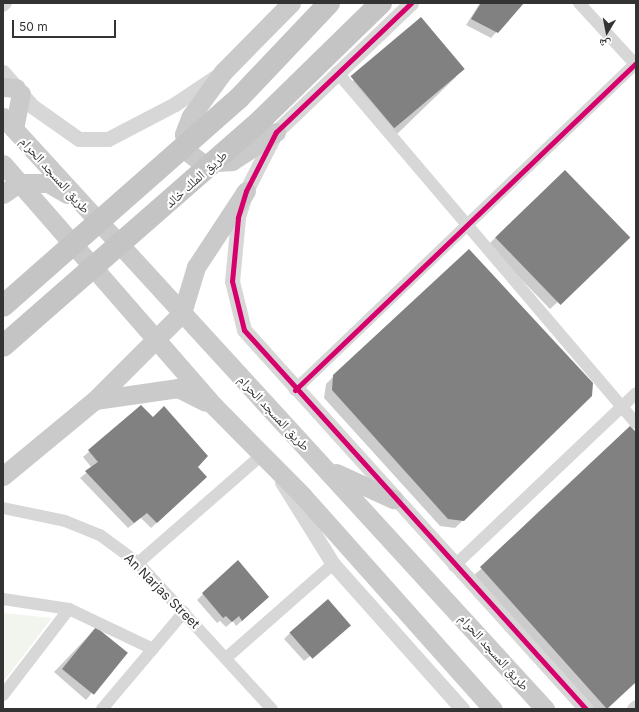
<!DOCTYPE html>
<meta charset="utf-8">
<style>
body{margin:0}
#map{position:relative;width:639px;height:712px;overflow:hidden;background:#fff;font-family:Inter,"Noto Naskh Arabic",sans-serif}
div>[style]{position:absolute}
.green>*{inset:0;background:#f1f5ed}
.shadow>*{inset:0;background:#0003}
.building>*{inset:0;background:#818181;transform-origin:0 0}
.minor>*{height:12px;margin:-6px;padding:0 6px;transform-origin:6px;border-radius:6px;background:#d7d7d7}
.tertiary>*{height:15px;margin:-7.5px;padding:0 7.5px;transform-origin:7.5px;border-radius:7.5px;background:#d7d7d7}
.primary>*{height:19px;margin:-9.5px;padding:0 9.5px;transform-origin:9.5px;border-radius:9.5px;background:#cacaca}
.motorway>*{height:22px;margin:-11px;padding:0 11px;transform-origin:11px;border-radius:11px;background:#c4c4c4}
.motorway-bridge>*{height:22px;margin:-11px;padding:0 11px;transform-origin:11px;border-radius:11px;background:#c4c4c4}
.cycleway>*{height:5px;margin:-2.5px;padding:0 2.5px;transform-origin:2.5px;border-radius:2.5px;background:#d6006c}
span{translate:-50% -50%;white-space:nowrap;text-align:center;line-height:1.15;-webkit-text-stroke:4px #fff;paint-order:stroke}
.street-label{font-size:13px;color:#333}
.frame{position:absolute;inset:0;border:4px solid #333;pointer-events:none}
.north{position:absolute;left:587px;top:12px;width:40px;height:40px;-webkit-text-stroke:3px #fff;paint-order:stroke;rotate:190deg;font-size:11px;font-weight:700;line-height:16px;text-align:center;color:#333}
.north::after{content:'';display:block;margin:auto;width:14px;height:18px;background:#333;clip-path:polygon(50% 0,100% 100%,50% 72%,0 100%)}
.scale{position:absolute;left:12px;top:20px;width:104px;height:18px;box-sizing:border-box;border:2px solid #333;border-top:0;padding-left:5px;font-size:12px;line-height:14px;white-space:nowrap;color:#333;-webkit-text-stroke:3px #fff;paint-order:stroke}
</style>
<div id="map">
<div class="green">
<div style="clip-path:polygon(3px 613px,52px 618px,3px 682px)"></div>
</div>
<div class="shadow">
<div style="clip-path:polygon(480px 3px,522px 3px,491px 38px,466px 25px)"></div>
<div style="clip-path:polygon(421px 19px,456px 77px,393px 138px,346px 87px)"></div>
<div style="clip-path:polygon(496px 237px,621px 245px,550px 309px,488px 245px)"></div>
<div style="clip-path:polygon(334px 376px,591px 395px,455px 528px,440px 526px,324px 398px,326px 384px)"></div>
<div style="clip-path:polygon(141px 406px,196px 467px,200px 483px,151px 528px,141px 518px,128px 528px,80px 478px,92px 468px,83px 457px)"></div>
<div style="clip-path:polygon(636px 434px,636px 682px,606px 709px,593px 709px,473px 576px)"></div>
<div style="clip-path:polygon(203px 594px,262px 603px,236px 626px,233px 621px,226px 627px,220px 621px,217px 623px,197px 600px)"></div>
<div style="clip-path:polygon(349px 625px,304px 661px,284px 639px,290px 633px)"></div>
<div style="clip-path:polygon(96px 628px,91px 694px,86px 700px,54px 672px)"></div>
</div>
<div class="building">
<div style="clip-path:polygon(481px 3px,524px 3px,498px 33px,471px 19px)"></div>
<div style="left:421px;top:17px;width:68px;height:92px;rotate:50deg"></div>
<div style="left:565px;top:170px;width:94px;height:97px;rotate:46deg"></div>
<div style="clip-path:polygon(469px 249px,593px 383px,592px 396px,464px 521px,448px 519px,332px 390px,333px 375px)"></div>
<div style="clip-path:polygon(141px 405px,153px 417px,164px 406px,208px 456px,198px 467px,207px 477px,157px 523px,147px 513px,134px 523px,85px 471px,98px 462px,88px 450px)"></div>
<div style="clip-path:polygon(630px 426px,636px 432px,636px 682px,607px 709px,480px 567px)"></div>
<div style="clip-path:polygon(238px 560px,269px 597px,242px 621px,239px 616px,232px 622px,226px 616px,223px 618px,202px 593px)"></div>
<div style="left:328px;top:599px;width:35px;height:51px;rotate:49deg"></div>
<div style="left:96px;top:627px;width:41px;height:54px;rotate:39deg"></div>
</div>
<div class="minor">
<div style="left:579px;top:3px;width:84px;rotate:47.4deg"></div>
<div style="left:3px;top:6px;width:4px;rotate:-45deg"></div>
<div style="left:337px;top:72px;width:461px;rotate:49.6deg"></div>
<div style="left:295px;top:390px;width:471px;rotate:-43.8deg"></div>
<div style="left:3px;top:508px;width:63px;rotate:11.8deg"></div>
<div style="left:65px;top:521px;width:38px;rotate:22deg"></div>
<div style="left:100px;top:535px;width:47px;rotate:36.4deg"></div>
<div style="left:138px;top:563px;width:198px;rotate:47.5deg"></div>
<div style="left:138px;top:563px;width:164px;rotate:-41.1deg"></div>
<div style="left:454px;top:566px;width:251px;rotate:-43.5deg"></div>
<div style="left:3px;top:599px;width:67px;rotate:8.6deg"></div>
<div style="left:69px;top:609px;width:93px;rotate:25.5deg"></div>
<div style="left:226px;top:658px;width:142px;rotate:-41.3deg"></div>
<div style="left:3px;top:695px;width:108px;rotate:-52.5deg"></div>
<div style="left:102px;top:709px;width:127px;rotate:-49.8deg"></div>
<div style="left:633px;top:709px;width:4px;rotate:-45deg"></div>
</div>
<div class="tertiary">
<div style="left:411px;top:3px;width:187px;rotate:136.3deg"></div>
<div style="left:276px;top:132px;width:66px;rotate:117deg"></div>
<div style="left:246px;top:191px;width:28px;rotate:107deg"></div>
<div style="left:238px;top:218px;width:63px;rotate:95.4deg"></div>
<div style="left:232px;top:281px;width:50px;rotate:76.2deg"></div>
<div style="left:244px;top:330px;width:510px;rotate:47.94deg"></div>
<div style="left:3px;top:72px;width:45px;rotate:49.5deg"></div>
<div style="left:32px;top:106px;width:57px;rotate:35.1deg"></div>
<div style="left:79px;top:139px;width:29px"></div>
<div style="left:108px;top:139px;width:76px;rotate:-27.6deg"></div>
<div style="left:175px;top:104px;width:50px;rotate:-33.7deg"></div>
<div style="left:282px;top:482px;width:97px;rotate:58.1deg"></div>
<div style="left:333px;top:564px;width:194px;rotate:48.3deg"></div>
</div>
<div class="primary">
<div style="left:3px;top:87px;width:13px;rotate:4deg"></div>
<div style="left:3px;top:117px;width:803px;rotate:47.52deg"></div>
<div style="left:14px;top:129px;width:36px;rotate:-79deg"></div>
<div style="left:276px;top:132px;width:53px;rotate:146.6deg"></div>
<div style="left:232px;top:161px;width:30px;rotate:176deg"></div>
<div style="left:202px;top:163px;width:18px;rotate:-142deg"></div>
<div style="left:188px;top:152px;width:18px;rotate:-103deg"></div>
<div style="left:184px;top:134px;width:19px;rotate:-69deg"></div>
<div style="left:191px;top:116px;width:54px;rotate:-54deg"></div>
<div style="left:223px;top:72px;width:97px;rotate:-45.4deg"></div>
<div style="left:3px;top:164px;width:320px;rotate:48.9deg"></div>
<div style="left:213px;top:405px;width:127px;rotate:45.3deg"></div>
<div style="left:302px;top:495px;width:287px;rotate:48.3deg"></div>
<div style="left:3px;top:194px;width:19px;rotate:-35deg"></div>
<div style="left:19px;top:183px;width:29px"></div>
<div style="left:48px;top:183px;width:22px;rotate:30deg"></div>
<div style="left:95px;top:400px;width:84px;rotate:-8.2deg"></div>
<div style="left:178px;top:388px;width:30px;rotate:27deg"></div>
<div style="left:336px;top:473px;width:63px;rotate:24.5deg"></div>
<div style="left:3px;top:476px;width:119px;rotate:-39.6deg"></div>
<div style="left:95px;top:400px;width:123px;rotate:-45deg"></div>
<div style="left:182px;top:313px;width:48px;rotate:-73.1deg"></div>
<div style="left:196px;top:267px;width:91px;rotate:-56.7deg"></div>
</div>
<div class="motorway">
<div style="left:239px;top:98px;width:131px;rotate:-46.5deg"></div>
<div style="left:263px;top:118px;width:165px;rotate:-44.3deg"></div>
</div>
<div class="motorway-bridge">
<div style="left:3px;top:306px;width:315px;rotate:-41.4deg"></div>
<div style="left:3px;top:346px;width:346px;rotate:-41.2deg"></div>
</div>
<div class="cycleway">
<div style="left:411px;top:3px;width:187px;rotate:136.3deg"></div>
<div style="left:276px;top:132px;width:66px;rotate:117deg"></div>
<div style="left:246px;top:191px;width:28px;rotate:107deg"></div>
<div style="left:238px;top:218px;width:63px;rotate:95.4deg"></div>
<div style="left:232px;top:281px;width:50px;rotate:76.2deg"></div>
<div style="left:244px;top:330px;width:510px;rotate:47.94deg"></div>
<div style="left:295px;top:390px;width:471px;rotate:-43.8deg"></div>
</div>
<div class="street-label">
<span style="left:55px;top:175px;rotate:48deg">طريق المسجد الحرام</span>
<span style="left:196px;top:179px;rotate:-42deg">طريق الملك خالد</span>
<span style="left:274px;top:413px;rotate:47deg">طريق المسجد الحرام</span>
<span style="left:162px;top:591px;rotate:45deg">An Narjas Street</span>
<span style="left:494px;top:652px;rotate:48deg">طريق المسجد الحرام</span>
</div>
<div class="frame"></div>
<div class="north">ش</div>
<div class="scale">50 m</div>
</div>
